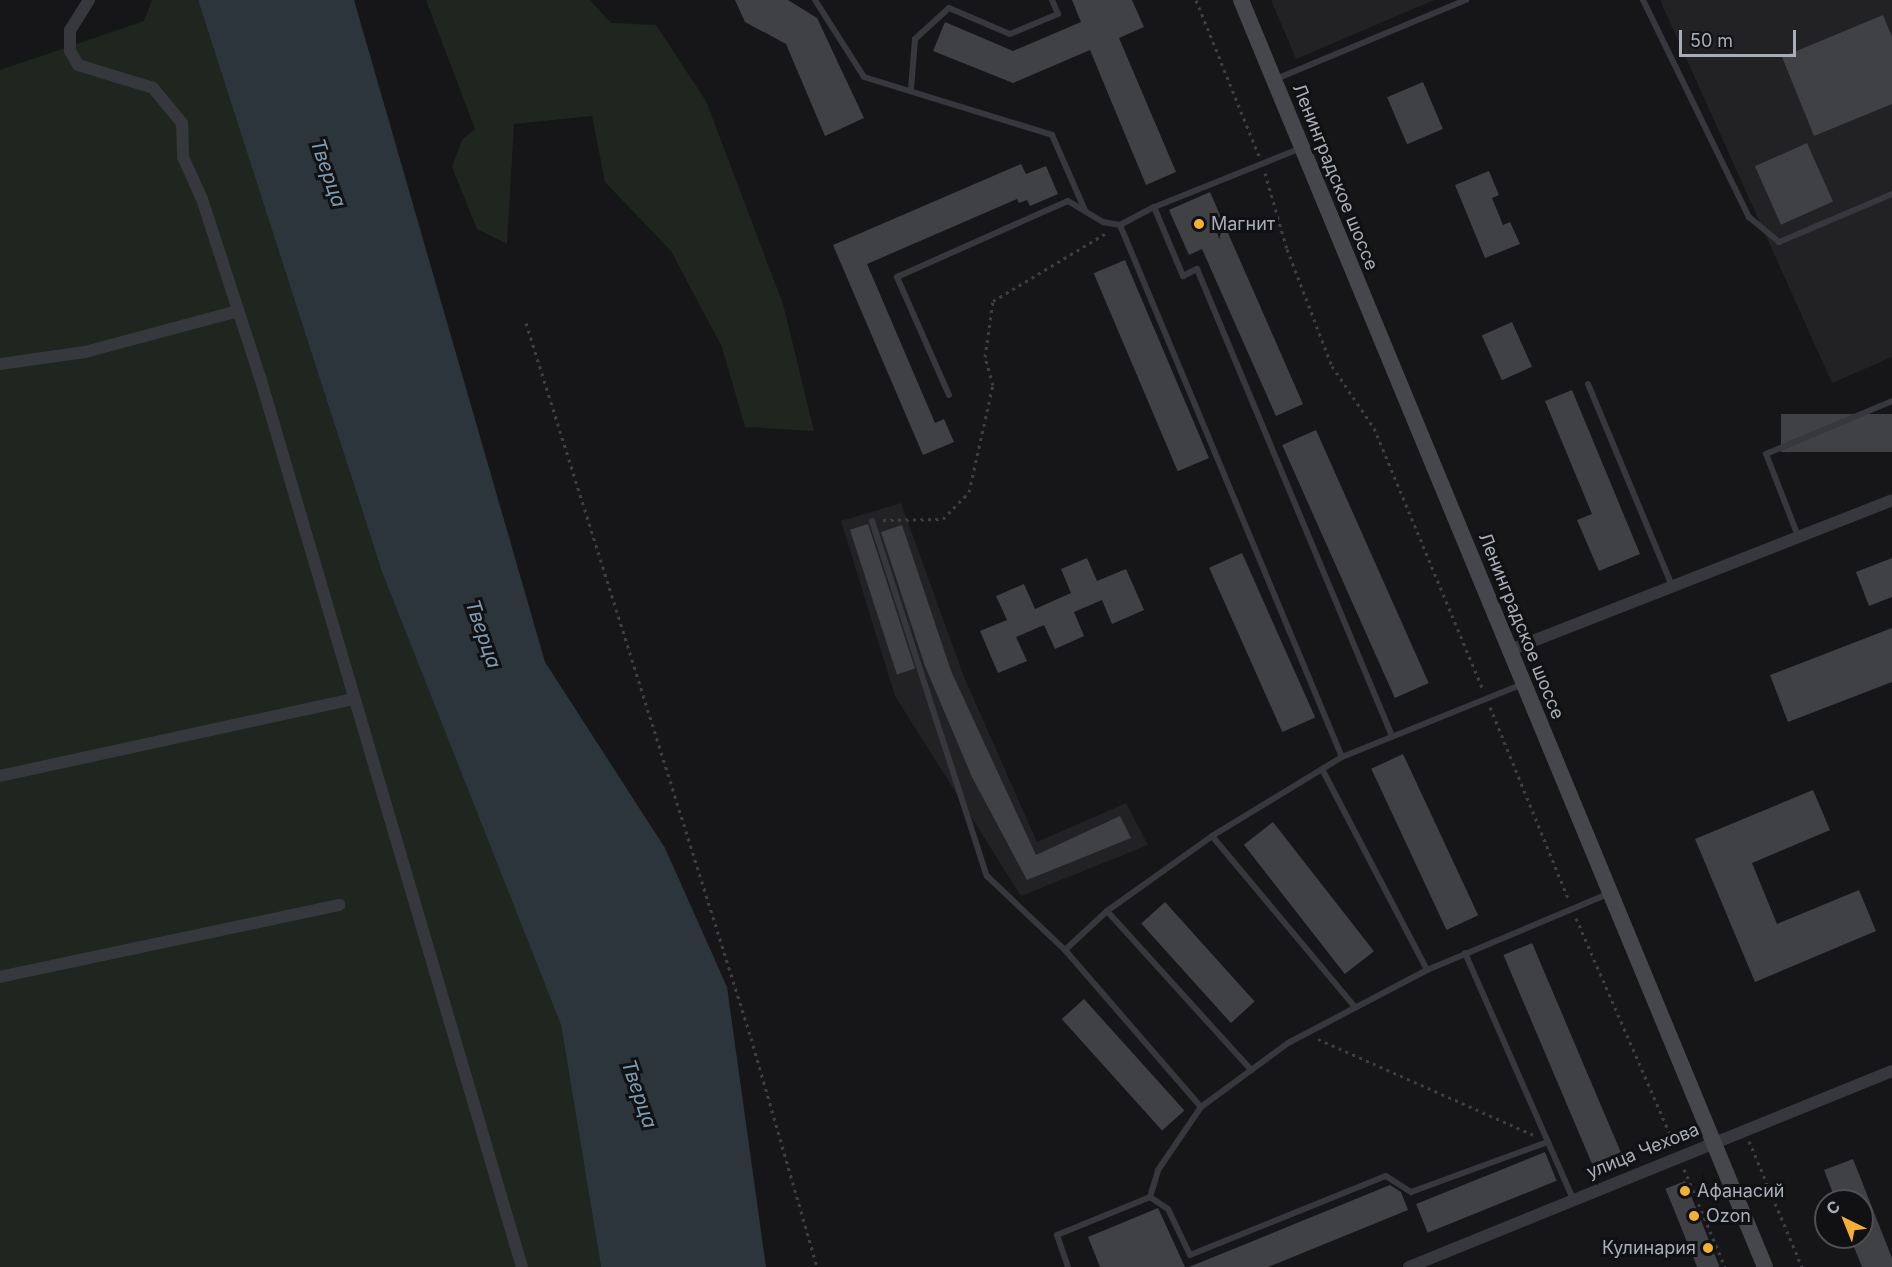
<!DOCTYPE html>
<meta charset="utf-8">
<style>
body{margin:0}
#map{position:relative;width:1892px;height:1267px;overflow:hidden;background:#161618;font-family:Inter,sans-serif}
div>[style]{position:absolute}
.built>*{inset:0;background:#222225}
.green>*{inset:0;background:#1e261f}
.water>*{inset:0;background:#2c353c}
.building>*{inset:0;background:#404145;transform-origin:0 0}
.path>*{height:3px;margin-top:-1.5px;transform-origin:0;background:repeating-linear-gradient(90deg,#3d3f44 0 3px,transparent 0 7.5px)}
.service>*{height:6px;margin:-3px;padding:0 3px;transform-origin:3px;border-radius:3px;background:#37383d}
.minor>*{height:12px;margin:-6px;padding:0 6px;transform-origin:6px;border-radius:6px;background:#37383d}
.secondary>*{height:16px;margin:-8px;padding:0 8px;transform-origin:8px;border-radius:8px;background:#45474d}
.dots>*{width:16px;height:16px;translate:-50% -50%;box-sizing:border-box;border:3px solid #111113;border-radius:50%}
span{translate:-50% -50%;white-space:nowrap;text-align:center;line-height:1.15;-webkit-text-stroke:6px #111113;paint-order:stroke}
.street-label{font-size:18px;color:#a8adb8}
.poi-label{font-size:18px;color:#a8adb8}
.left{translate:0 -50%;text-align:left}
.right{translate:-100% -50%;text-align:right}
.water-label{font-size:20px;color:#7f9bb3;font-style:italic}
.north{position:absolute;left:1814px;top:1189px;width:60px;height:60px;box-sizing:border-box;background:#111113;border:2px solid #4d4f55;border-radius:50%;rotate:317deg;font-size:16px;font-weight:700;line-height:24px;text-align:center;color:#a8adb8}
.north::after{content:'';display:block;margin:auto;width:21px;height:27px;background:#f2b134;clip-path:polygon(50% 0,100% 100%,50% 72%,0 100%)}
.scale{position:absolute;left:1679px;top:30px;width:117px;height:27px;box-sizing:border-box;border:3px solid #a8adb8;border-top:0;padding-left:8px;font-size:18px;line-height:21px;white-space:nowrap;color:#a8adb8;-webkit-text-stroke:4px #111113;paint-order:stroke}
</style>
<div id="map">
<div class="built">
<div style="clip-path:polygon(1271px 0,1434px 0,1296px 59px)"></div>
<div style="clip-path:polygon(1660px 0,1892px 0,1892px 357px,1832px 383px)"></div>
<div style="clip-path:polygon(901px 503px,964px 677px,1037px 842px,1126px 803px,1148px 845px,1021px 896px,895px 696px,841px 521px)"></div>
</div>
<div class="green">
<div style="clip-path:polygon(152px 0,198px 0,382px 572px,561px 1025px,601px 1267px,0 1267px,0 70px,144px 21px)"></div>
<div style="clip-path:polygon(426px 0,590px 0,611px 23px,656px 25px,706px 101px,783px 304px,814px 431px,745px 427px,722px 347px,671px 251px,605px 182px,592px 116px,514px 124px,507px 244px,477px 229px,452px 167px,462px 140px,475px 129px)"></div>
</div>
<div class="water">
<div style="clip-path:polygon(198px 0,354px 0,545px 662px,665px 848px,727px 987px,766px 1267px,601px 1267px,561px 1025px,382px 572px)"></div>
</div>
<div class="building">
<div style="clip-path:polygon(735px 0,788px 0,817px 18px,864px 118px,825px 136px,786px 44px,745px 22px)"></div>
<div style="clip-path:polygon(1072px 0,1132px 0,1144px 27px,1119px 38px,1176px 172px,1146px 185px,1090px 50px,1013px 83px,933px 51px,945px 22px,1013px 51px,1081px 22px)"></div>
<div style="clip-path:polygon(1883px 15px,1892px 37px,1892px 104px,1814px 136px,1782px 57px)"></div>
<div style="left:1423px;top:82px;width:51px;height:39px;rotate:67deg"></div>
<div style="left:1807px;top:143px;width:64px;height:57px;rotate:66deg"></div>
<div style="clip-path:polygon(1021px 164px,1026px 174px,1046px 166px,1058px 194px,1030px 206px,1027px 200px,1019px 203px,1017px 199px,867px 264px,935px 423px,944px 419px,954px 442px,923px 455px,833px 245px)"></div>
<div style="clip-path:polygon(1489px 171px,1499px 195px,1492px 198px,1503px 225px,1510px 222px,1520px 244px,1485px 258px,1455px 185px)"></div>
<div style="clip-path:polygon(1210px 192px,1303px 404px,1276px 416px,1202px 249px,1189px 255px,1169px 210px)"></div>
<div style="left:1125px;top:260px;width:215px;height:34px;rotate:67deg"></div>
<div style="left:1512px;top:322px;width:49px;height:33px;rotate:66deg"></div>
<div style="clip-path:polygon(1572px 390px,1640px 554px,1599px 571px,1577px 520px,1592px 514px,1545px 401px)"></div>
<div style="left:1892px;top:414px;width:38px;height:111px;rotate:90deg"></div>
<div style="left:1316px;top:430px;width:277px;height:37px;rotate:66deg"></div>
<div style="left:868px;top:524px;width:152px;height:19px;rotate:72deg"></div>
<div style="clip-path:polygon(902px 525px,951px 671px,1036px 855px,1120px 816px,1131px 838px,1027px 880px,972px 777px,925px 666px,881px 532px)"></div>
<div style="left:1242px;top:553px;width:180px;height:36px;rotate:66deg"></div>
<div style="clip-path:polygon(1087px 558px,1097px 581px,1126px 569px,1144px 610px,1112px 624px,1102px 600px,1074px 612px,1084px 636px,1055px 649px,1044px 625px,1016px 637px,1027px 661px,998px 673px,980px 631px,1007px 620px,996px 596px,1024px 584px,1035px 609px,1071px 593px,1061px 569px)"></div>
<div style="clip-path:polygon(1892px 558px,1892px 597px,1869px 606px,1856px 572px)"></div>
<div style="clip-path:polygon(1892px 628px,1892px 682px,1788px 722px,1770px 675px)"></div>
<div style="left:1403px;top:754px;width:178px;height:35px;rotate:65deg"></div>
<div style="clip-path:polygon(1813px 790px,1830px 830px,1752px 863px,1777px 924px,1859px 890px,1876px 931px,1755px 982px,1695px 839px)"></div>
<div style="left:1273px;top:822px;width:164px;height:37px;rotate:52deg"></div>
<div style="left:1165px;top:902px;width:134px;height:32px;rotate:48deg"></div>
<div style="left:1532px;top:943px;width:232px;height:31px;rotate:67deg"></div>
<div style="left:1084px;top:999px;width:150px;height:30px;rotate:48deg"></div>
<div style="left:1545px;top:1152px;width:31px;height:139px;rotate:68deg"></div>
<div style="clip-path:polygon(1853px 1159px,1892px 1258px,1892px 1267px,1862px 1267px,1850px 1237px,1862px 1237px,1862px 1201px,1836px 1201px,1824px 1170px)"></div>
<div style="left:1685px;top:1181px;width:92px;height:21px;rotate:68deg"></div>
<div style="clip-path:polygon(1390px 1185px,1401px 1192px,1408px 1210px,1268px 1267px,1189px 1267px)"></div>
<div style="clip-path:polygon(1158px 1208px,1185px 1267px,1100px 1267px,1088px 1237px)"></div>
</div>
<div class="path">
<div style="left:1196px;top:0;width:168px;rotate:68deg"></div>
<div style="left:1265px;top:173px;width:79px;rotate:73.9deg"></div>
<div style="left:1287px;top:249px;width:125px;rotate:69deg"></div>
<div style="left:1332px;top:366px;width:75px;rotate:55.9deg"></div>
<div style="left:1374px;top:428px;width:284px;rotate:67.4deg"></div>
<div style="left:526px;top:323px;width:750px;rotate:72.53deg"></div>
<div style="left:751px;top:1038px;width:238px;rotate:73.9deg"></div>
<div style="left:883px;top:520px;width:60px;rotate:-1deg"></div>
<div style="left:943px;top:519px;width:37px;rotate:-46deg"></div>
<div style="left:969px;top:492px;width:110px;rotate:-77.4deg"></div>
<div style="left:993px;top:385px;width:29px;rotate:-106deg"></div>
<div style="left:985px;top:357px;width:57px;rotate:-81.9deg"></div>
<div style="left:993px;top:301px;width:132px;rotate:-31deg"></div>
<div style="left:1490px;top:707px;width:209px;rotate:67.8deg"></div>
<div style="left:1576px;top:918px;width:249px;rotate:66.5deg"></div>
<div style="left:1318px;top:1039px;width:236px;rotate:24deg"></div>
<div style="left:1749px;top:1141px;width:137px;rotate:67.2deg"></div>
<div style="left:1684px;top:1169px;width:106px;rotate:67.3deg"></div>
</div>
<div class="service">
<div style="left:815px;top:0;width:91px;rotate:57.5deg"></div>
<div style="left:864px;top:77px;width:197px;rotate:17.1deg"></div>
<div style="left:1052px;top:135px;width:82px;rotate:66.3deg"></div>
<div style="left:1643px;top:0;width:242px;rotate:64deg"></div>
<div style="left:1749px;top:217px;width:39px;rotate:40deg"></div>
<div style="left:1779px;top:242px;width:123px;rotate:-23deg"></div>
<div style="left:1276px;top:79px;width:206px;rotate:-22.6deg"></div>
<div style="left:911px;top:89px;width:50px;rotate:-85.4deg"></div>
<div style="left:915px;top:39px;width:46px;rotate:-42.4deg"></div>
<div style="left:949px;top:8px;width:66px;rotate:23.1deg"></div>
<div style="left:1010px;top:34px;width:52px;rotate:-22.6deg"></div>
<div style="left:1058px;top:14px;width:15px;rotate:-113deg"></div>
<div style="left:1301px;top:148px;width:158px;rotate:158.1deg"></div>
<div style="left:1154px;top:207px;width:75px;rotate:67.2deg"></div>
<div style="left:1183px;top:276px;width:16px;rotate:-27deg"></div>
<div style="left:1197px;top:269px;width:506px;rotate:67.34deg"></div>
<div style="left:1120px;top:225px;width:576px;rotate:67.35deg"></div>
<div style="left:1588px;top:384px;width:219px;rotate:67.4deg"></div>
<div style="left:949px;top:395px;width:129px;rotate:-113.8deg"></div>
<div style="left:897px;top:277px;width:187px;rotate:-24deg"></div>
<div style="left:1068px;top:201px;width:41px;rotate:31deg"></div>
<div style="left:1103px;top:222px;width:17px;rotate:10deg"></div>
<div style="left:1120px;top:225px;width:38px;rotate:-28deg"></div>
<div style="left:872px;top:521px;width:373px;rotate:72.1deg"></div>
<div style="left:987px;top:876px;width:108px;rotate:43.5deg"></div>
<div style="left:1065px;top:950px;width:208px;rotate:49.1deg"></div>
<div style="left:1798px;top:536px;width:88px;rotate:-111.3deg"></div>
<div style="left:1766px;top:454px;width:137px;rotate:-22.8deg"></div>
<div style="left:1322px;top:769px;width:227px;rotate:62.4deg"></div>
<div style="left:1212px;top:836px;width:223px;rotate:50.1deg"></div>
<div style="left:1107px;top:911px;width:215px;rotate:47.8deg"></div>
<div style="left:1065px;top:950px;width:57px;rotate:-42.9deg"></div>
<div style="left:1107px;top:911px;width:129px;rotate:-35.5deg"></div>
<div style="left:1212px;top:836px;width:152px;rotate:-31.3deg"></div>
<div style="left:1342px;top:757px;width:195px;rotate:-22deg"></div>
<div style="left:1465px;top:953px;width:206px;rotate:66.3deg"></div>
<div style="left:1150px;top:1197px;width:28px;rotate:-73deg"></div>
<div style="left:1158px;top:1170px;width:76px;rotate:-55.7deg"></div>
<div style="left:1201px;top:1107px;width:108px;rotate:-36.3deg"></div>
<div style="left:1288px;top:1043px;width:157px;rotate:-27.7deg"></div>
<div style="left:1427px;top:970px;width:199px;rotate:-22.8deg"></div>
<div style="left:1068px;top:1267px;width:34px;rotate:-109deg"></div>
<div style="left:1057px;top:1235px;width:100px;rotate:-22.2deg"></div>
<div style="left:1150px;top:1197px;width:22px;rotate:34deg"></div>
<div style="left:1168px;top:1209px;width:51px;rotate:64.4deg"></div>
<div style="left:1190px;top:1255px;width:211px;rotate:-22deg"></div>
<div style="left:1386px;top:1176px;width:30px;rotate:33deg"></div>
<div style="left:1411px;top:1192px;width:146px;rotate:-20.1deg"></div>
<div style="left:1548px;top:1142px;width:62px;rotate:66.3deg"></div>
</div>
<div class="minor">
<div style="left:89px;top:0;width:36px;rotate:122deg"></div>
<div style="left:70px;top:30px;width:21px;rotate:90deg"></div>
<div style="left:70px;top:51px;width:16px;rotate:60deg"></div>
<div style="left:78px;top:65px;width:78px;rotate:17deg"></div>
<div style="left:153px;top:88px;width:45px;rotate:50.4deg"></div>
<div style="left:182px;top:123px;width:34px;rotate:88deg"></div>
<div style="left:183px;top:157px;width:46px;rotate:65.7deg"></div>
<div style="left:202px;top:199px;width:187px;rotate:72deg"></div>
<div style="left:260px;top:377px;width:928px;rotate:73.6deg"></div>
<div style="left:0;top:364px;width:86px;rotate:-8deg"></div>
<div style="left:85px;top:352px;width:158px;rotate:-15deg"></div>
<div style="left:1510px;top:650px;width:410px;rotate:-21.4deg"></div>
<div style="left:0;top:776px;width:361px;rotate:-12.3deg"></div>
<div style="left:0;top:977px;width:347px;rotate:-12deg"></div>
<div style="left:1409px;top:1267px;width:521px;rotate:-22.09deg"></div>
</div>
<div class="secondary">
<div style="left:1241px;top:0;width:1371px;rotate:67.53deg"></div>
</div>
<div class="dots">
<div style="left:1199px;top:224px;background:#f2b134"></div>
<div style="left:1685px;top:1191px;background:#f2b134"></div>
<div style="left:1694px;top:1216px;background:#f2b134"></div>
<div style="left:1708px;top:1248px;background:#f2b134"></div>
</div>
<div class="street-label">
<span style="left:1335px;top:177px;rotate:68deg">Ленинградское шоссе</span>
<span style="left:1521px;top:626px;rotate:68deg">Ленинградское шоссе</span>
<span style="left:1643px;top:1151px;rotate:-22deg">улица Чехова</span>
</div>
<div class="poi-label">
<span class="left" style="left:1211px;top:224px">Магнит</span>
<span class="left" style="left:1697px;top:1191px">Афанасий</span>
<span class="left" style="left:1706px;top:1216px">Ozon</span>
<span class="right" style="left:1696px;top:1248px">Кулинария</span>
</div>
<div class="water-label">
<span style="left:328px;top:173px;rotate:71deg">Тверца</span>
<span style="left:483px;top:634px;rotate:71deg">Тверца</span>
<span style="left:639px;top:1094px;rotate:71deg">Тверца</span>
</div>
<div class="north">С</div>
<div class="scale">50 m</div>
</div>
